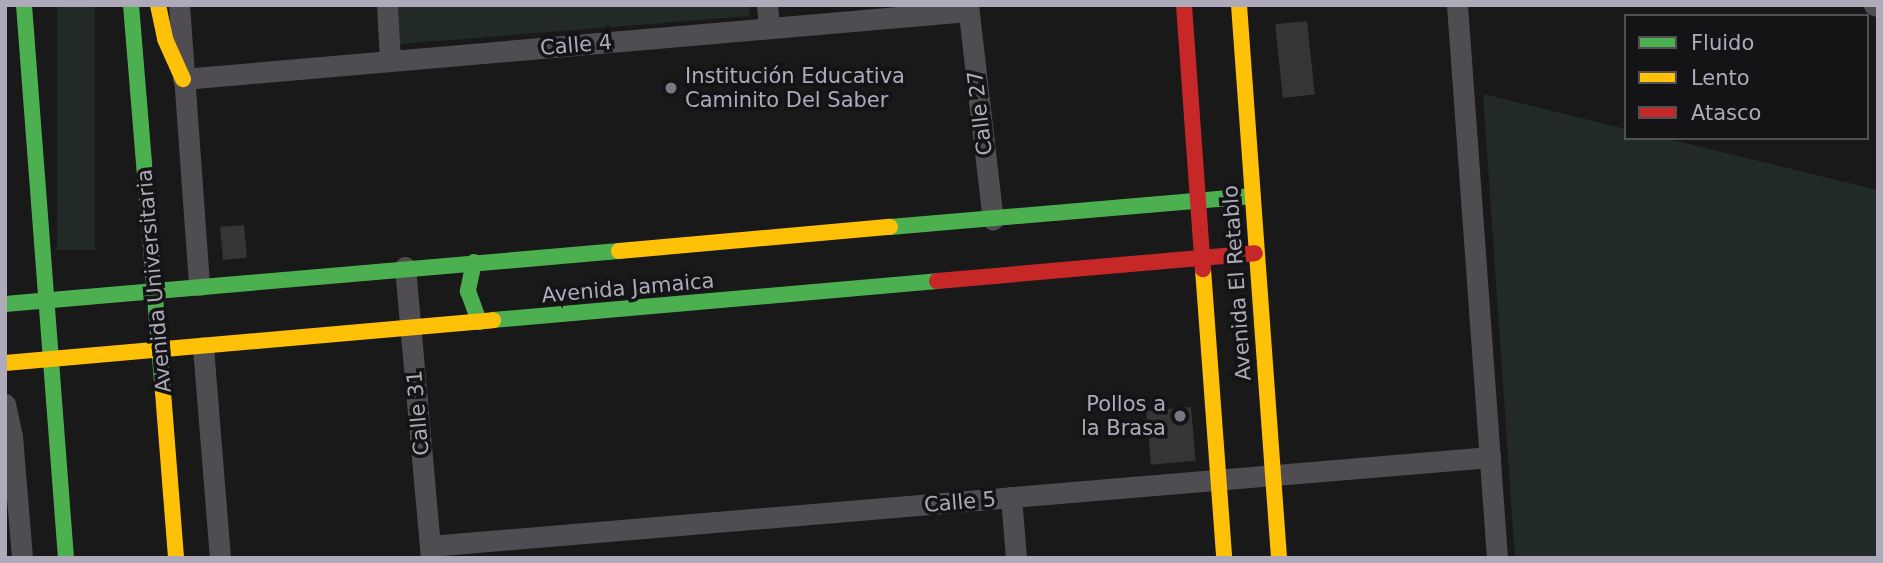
<!DOCTYPE html>
<meta charset="utf-8">
<style>
body{margin:0}
#map{position:relative;width:1883px;height:563px;overflow:hidden;background:#191919;font-family:"DejaVu Sans",sans-serif}
div>[style]{position:absolute}
.green>*{inset:0;background:#222a28;transform-origin:0 0}
.building>*{inset:0;background:#353537;transform-origin:0 0}
.street>*{height:21px;margin:-10.5px;padding:0 10.5px;transform-origin:10.5px;border-radius:10.5px;background:#4f4d52}
.fast>*{height:16px;margin:-8px;padding:0 8px;transform-origin:8px;border-radius:8px;background:#4caf50}
.slow>*{height:16px;margin:-8px;padding:0 8px;transform-origin:8px;border-radius:8px;background:#ffc107}
.jam>*{height:16px;margin:-8px;padding:0 8px;transform-origin:8px;border-radius:8px;background:#c62828}
.dots>*{width:19px;height:19px;translate:-50% -50%;box-sizing:border-box;border:4px solid #141315;border-radius:50%}
span{translate:-50% -50%;white-space:nowrap;text-align:center;line-height:1.15;-webkit-text-stroke:7px #141315;paint-order:stroke}
.street-label{font-size:21px;color:#aeaaba}
.poi-label{font-size:21px;color:#aeaaba}
.left{translate:0 -50%;text-align:left}
.right{translate:-100% -50%;text-align:right}
.frame{position:absolute;inset:0;border:7px solid #aeaaba;pointer-events:none}
.legend{position:absolute;left:1624px;top:14px;width:245px;height:126px;box-sizing:border-box;background:#141315;border:2px solid #524f57;margin:0;padding:9px 12px;list-style:none;font-size:21px;color:#aeaaba}
.legend li{display:flex;align-items:center;gap:14px;height:35px}
.legend b{width:35px;border:2px solid #524f57}
</style>
<div id="map">
<div class="green">
<div style="left:57px;top:5px;width:38px;height:245px"></div>
<div style="clip-path:polygon(398px 5px,749px 5px,750px 16px,400px 44px)"></div>
<div style="clip-path:polygon(1483px 94px,1626px 129px,1626px 138px,1664px 138px,1878px 190px,1878px 558px,1515px 558px)"></div>
</div>
<div class="building">
<div style="left:1307px;top:21px;width:74px;height:32px;rotate:84deg"></div>
<div style="left:244px;top:225px;width:33px;height:24px;rotate:85deg"></div>
<div style="left:1191px;top:407px;width:54px;height:45px;rotate:85deg"></div>
</div>
<div class="street">
<div style="left:179px;top:5px;width:281px;rotate:85.9deg"></div>
<div style="left:387px;top:5px;width:56px;rotate:86.9deg"></div>
<div style="left:767px;top:5px;width:23px;rotate:85deg"></div>
<div style="left:968px;top:5px;width:216px;rotate:83.4deg"></div>
<div style="left:1457px;top:5px;width:554px;rotate:85.86deg"></div>
<div style="left:1874px;top:5px;width:4px;rotate:14deg"></div>
<div style="left:183px;top:79px;width:788px;rotate:-4.95deg"></div>
<div style="left:405px;top:267px;width:292px;rotate:84.9deg"></div>
<div style="left:203px;top:347px;width:212px;rotate:85.4deg"></div>
<div style="left:5px;top:404px;width:33px;rotate:78deg"></div>
<div style="left:12px;top:436px;width:122px;rotate:85.3deg"></div>
<div style="left:1011px;top:497px;width:61px;rotate:85.3deg"></div>
<div style="left:430px;top:546px;width:1064px;rotate:-4.8deg"></div>
</div>
<div class="fast">
<div style="left:24px;top:5px;width:555px;rotate:85.66deg"></div>
<div style="left:131px;top:5px;width:388px;rotate:85.3deg"></div>
<div style="left:890px;top:227px;width:364px;rotate:-4.9deg"></div>
<div style="left:474px;top:262px;width:30px;rotate:102deg"></div>
<div style="left:468px;top:291px;width:33px;rotate:70deg"></div>
<div style="left:5px;top:304px;width:616px;rotate:-4.93deg"></div>
<div style="left:493px;top:320px;width:446px;rotate:-5deg"></div>
</div>
<div class="slow">
<div style="left:158px;top:5px;width:35px;rotate:78deg"></div>
<div style="left:165px;top:39px;width:44px;rotate:65.8deg"></div>
<div style="left:1239px;top:5px;width:554px;rotate:85.86deg"></div>
<div style="left:619px;top:251px;width:272px;rotate:-5.1deg"></div>
<div style="left:1203px;top:269px;width:290px;rotate:85.8deg"></div>
<div style="left:5px;top:363px;width:490px;rotate:-5deg"></div>
<div style="left:163px;top:392px;width:167px;rotate:85.5deg"></div>
</div>
<div class="jam">
<div style="left:1184px;top:5px;width:265px;rotate:85.9deg"></div>
<div style="left:937px;top:281px;width:319px;rotate:-5deg"></div>
</div>
<div class="dots">
<div style="left:671px;top:88px;background:#7a7782"></div>
<div style="left:1180px;top:416px;background:#7a7782"></div>
</div>
<div class="street-label">
<span style="left:576px;top:45px;rotate:-5deg">Calle 4</span>
<span style="left:980px;top:113px;rotate:-97deg">Calle 27</span>
<span style="left:154px;top:281px;rotate:-95deg">Avenida Universitaria</span>
<span style="left:1237px;top:283px;rotate:-94deg">Avenida El Retablo</span>
<span style="left:628px;top:288px;rotate:-5deg">Avenida Jamaica</span>
<span style="left:418px;top:413px;rotate:-95deg">Calle 31</span>
<span style="left:960px;top:502px;rotate:-5deg">Calle 5</span>
</div>
<div class="poi-label">
<span class="left" style="left:685px;top:88px">Institución Educativa<br>Caminito Del Saber</span>
<span class="right" style="left:1166px;top:416px">Pollos a<br>la Brasa</span>
</div>
<div class="frame"></div>
<ul class="legend">
<li><b style="height:9px;background:#4caf50"></b>Fluido</li>
<li><b style="height:9px;background:#ffc107"></b>Lento</li>
<li><b style="height:9px;background:#c62828"></b>Atasco</li>
</ul>
</div>
